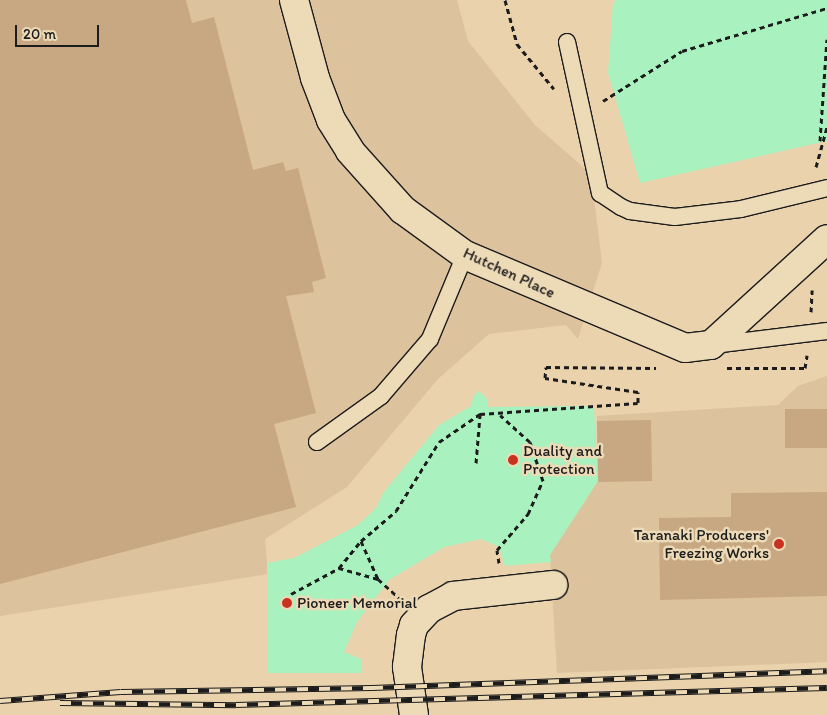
<!DOCTYPE html>
<style>
body{margin:0}
#map{position:relative;width:827px;height:715px;overflow:hidden;background:#ead2ac;font-family:Itim,sans-serif}
div>[style]{position:absolute}
.built>*{inset:0;background:#dcc29d}
.green>*{inset:0;background:#a9f1be}
.building>*{inset:0;background:#c8a783;transform-origin:0 0}
.path>*{height:3px;margin-top:-1.5px;transform-origin:0;background:repeating-linear-gradient(90deg,#1c1c1c 0 5px,transparent 0 9px)}
.roads{filter:drop-shadow(1px 0 #1c1c1c) drop-shadow(-1px 0 #1c1c1c) drop-shadow(0 1px #1c1c1c) drop-shadow(0 -1px #1c1c1c)}
.lane>*{height:16px;margin:-8px;padding:0 8px;transform-origin:8px;border-radius:8px;background:#eddab7}
.street>*{height:28px;margin:-14px;padding:0 14px;transform-origin:14px;border-radius:14px;background:#eddab7}
.rail>*{height:5.5px;margin-top:-2.75px;transform-origin:0;background:repeating-linear-gradient(90deg,#eddab7 0 11px,#1c1c1c 0 22px);box-sizing:border-box;border-block:1px solid #1c1c1c}
.dots>*{width:14px;height:14px;translate:-50% -50%;box-sizing:border-box;border:2px solid #eddab7;border-radius:50%}
span{translate:-50% -50%;white-space:nowrap;text-align:center;line-height:1.15;-webkit-text-stroke:5px #eddab7;paint-order:stroke}
.street-label{font-size:16px;color:#1c1c1c}
.poi-label{font-size:16px;color:#1c1c1c}
.left{translate:0 -50%;text-align:left}
.right{translate:-100% -50%;text-align:right}
.scale{position:absolute;left:15px;top:25px;width:84px;height:22px;box-sizing:border-box;border:2px solid #1c1c1c;border-top:0;padding-left:6px;font-size:15px;line-height:18px;white-space:nowrap;color:#1c1c1c;-webkit-text-stroke:4px #eddab7;paint-order:stroke}
</style>
<div id="map">
<div class="built">
<div style="clip-path:polygon(0 0,457px 0,468px 41px,535px 125px,591px 174px,602px 263px,578px 339px,566px 325px,489px 334px,438px 379px,347px 487px,265px 539px,268px 574px,0 616px)"></div>
<div style="clip-path:polygon(827px 376px,827px 662px,557px 673px,550px 555px,598px 481px,597px 416px,778px 405px,798px 386px)"></div>
</div>
<div class="green">
<div style="clip-path:polygon(616px 0,827px 0,827px 141px,640px 183px,608px 73px,613px 3px)"></div>
<div style="clip-path:polygon(479px 391px,487px 399px,487px 407px,594px 406px,598px 481px,550px 555px,551px 562px,505px 566px,499px 547px,481px 539px,444px 547px,389px 580px,357px 622px,344px 652px,361px 659px,362px 673px,267px 673px,267px 563px,294px 558px,358px 525px,376px 508px,383px 493px,439px 425px,471px 406px,474px 395px)"></div>
</div>
<div class="building">
<div style="clip-path:polygon(0 0,186px 0,192px 23px,214px 17px,253px 170px,283px 162px,286px 171px,298px 168px,326px 278px,312px 282px,314px 292px,286px 296px,316px 413px,274px 424px,296px 507px,0 584px)"></div>
<div style="left:827px;top:409px;width:39px;height:42px;rotate:90deg"></div>
<div style="left:651px;top:420px;width:61px;height:54px;rotate:89deg"></div>
<div style="clip-path:polygon(827px 492px,827px 596px,660px 600px,659px 518px,731px 517px,731px 493px)"></div>
</div>
<div class="path">
<div style="left:505px;top:0;width:46px;rotate:74.7deg"></div>
<div style="left:517px;top:44px;width:58px;rotate:50.6deg"></div>
<div style="left:603px;top:101px;width:93px;rotate:-32.3deg"></div>
<div style="left:682px;top:51px;width:151px;rotate:-16.5deg"></div>
<div style="left:820px;top:141px;width:102px;rotate:-86.1deg"></div>
<div style="left:816px;top:167px;width:41px;rotate:-74.6deg"></div>
<div style="left:811px;top:312px;width:22px;rotate:-87deg"></div>
<div style="left:727px;top:368px;width:78px"></div>
<div style="left:805px;top:368px;width:13px;rotate:-81deg"></div>
<div style="left:476px;top:463px;width:48px;rotate:-85.2deg"></div>
<div style="left:361px;top:541px;width:42px;rotate:65.9deg"></div>
<div style="left:378px;top:579px;width:31px;rotate:42deg"></div>
<div style="left:499px;top:563px;width:13px;rotate:-99deg"></div>
<div style="left:497px;top:550px;width:48px;rotate:-49.3deg"></div>
<div style="left:528px;top:514px;width:36px;rotate:-66deg"></div>
<div style="left:543px;top:481px;width:41px;rotate:-108.4deg"></div>
<div style="left:530px;top:442px;width:40px;rotate:-138deg"></div>
<div style="left:378px;top:579px;width:41px;rotate:-164.2deg"></div>
<div style="left:339px;top:568px;width:35px;rotate:-51deg"></div>
<div style="left:361px;top:541px;width:46px;rotate:-40.6deg"></div>
<div style="left:396px;top:511px;width:81px;rotate:-58.1deg"></div>
<div style="left:439px;top:442px;width:50px;rotate:-34.3deg"></div>
<div style="left:480px;top:414px;width:158px;rotate:-4deg"></div>
<div style="left:638px;top:403px;width:11px;rotate:-90deg"></div>
<div style="left:638px;top:392px;width:94px;rotate:-171.4deg"></div>
<div style="left:545px;top:378px;width:11px;rotate:-85deg"></div>
<div style="left:546px;top:367px;width:110px;rotate:0.5deg"></div>
<div style="left:291px;top:594px;width:55px;rotate:-28.4deg"></div>
</div>
<div class="roads">
<div class="lane">
<div style="left:567px;top:42px;width:155px;rotate:77.7deg"></div>
<div style="left:600px;top:193px;width:25px;rotate:34deg"></div>
<div style="left:621px;top:207px;width:10px;rotate:24deg"></div>
<div style="left:630px;top:211px;width:45px;rotate:7.6deg"></div>
<div style="left:675px;top:217px;width:66px;rotate:-6.9deg"></div>
<div style="left:741px;top:209px;width:89px;rotate:-13.7deg"></div>
<div style="left:713px;top:345px;width:115px;rotate:-7deg"></div>
<div style="left:317px;top:442px;width:79px;rotate:-35.7deg"></div>
<div style="left:381px;top:396px;width:75px;rotate:-49.3deg"></div>
<div style="left:430px;top:339px;width:91px;rotate:-67.4deg"></div>
</div>
<div class="street">
<div style="left:294px;top:0;width:81px;rotate:74.9deg"></div>
<div style="left:315px;top:78px;width:45px;rotate:69.1deg"></div>
<div style="left:331px;top:120px;width:36px;rotate:58deg"></div>
<div style="left:350px;top:151px;width:79px;rotate:48.1deg"></div>
<div style="left:403px;top:210px;width:77px;rotate:36deg"></div>
<div style="left:465px;top:255px;width:239px;rotate:22.9deg"></div>
<div style="left:685px;top:348px;width:26px;rotate:-7deg"></div>
<div style="left:711px;top:345px;width:157px;rotate:-42.4deg"></div>
<div style="left:414px;top:715px;width:49px;rotate:-98.3deg"></div>
<div style="left:407px;top:667px;width:32px;rotate:-83deg"></div>
<div style="left:411px;top:635px;width:10px;rotate:-73deg"></div>
<div style="left:414px;top:625px;width:22px;rotate:-47deg"></div>
<div style="left:429px;top:609px;width:27px;rotate:-28deg"></div>
<div style="left:453px;top:596px;width:101px;rotate:-6.3deg"></div>
</div>
</div>
<div class="rail">
<div style="left:0;top:701px;width:121px;rotate:-4.3deg"></div>
<div style="left:121px;top:692px;width:251px;rotate:-0.9deg"></div>
<div style="left:372px;top:688px;width:455px;rotate:-2.1deg"></div>
<div style="left:60px;top:703px;width:176px;rotate:0.7deg"></div>
<div style="left:236px;top:705px;width:591px;rotate:-1.65deg"></div>
</div>
<div class="dots">
<div style="left:513px;top:460px;background:#c8321e"></div>
<div style="left:779px;top:544px;background:#c8321e"></div>
<div style="left:287px;top:603px;background:#c8321e"></div>
</div>
<div class="street-label">
<span style="left:509px;top:273px;rotate:25deg">Hutchen Place</span>
</div>
<div class="poi-label">
<span class="left" style="left:523px;top:460px">Duality and<br>Protection</span>
<span class="right" style="left:769px;top:544px">Taranaki Producers'<br>Freezing Works</span>
<span class="left" style="left:297px;top:603px">Pioneer Memorial</span>
</div>
<div class="scale">20 m</div>
</div>
